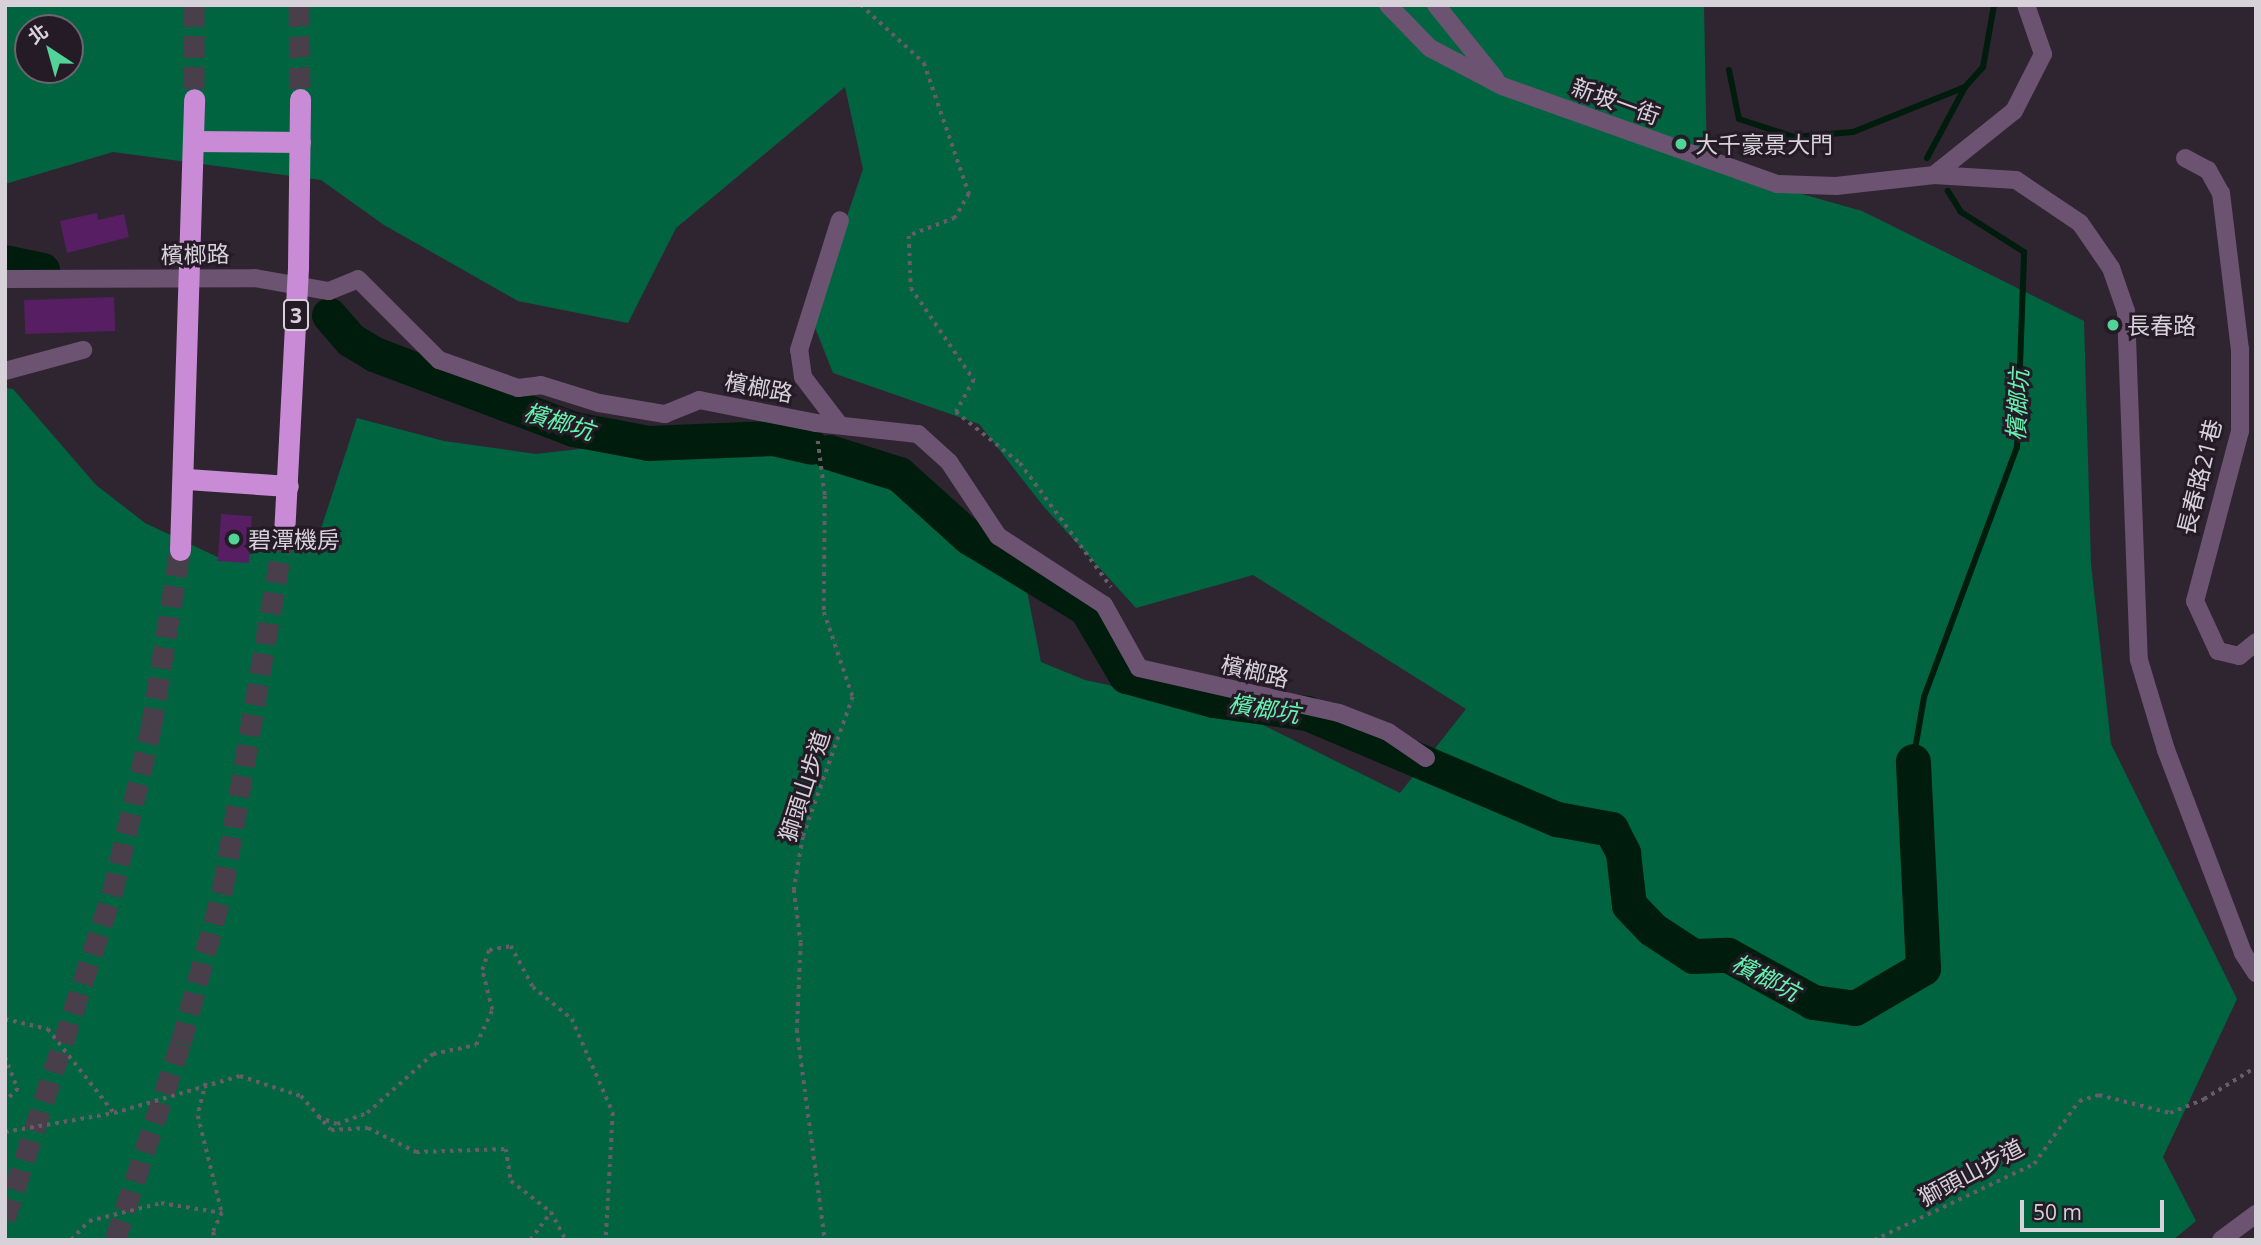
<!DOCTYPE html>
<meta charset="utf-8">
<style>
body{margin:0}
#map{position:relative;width:2261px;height:1245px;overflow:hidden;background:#2f2531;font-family:"Open Sans","Noto Sans TC",sans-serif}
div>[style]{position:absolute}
.forest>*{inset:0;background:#016440}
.stream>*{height:6px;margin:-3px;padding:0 3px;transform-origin:3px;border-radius:3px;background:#001c0d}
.river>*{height:35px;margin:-17.5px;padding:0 17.5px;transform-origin:17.5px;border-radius:17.5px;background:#001c0d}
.building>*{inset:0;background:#571e63;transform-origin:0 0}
.highway-tunnel>*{height:21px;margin-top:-10.5px;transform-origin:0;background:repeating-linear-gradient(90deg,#483f4a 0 21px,transparent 0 31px)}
.path>*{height:3.5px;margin-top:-1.75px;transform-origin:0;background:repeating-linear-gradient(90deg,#665d68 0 3.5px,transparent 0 8.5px)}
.minor>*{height:18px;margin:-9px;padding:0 9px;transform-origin:9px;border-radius:9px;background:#6d5372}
.highway>*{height:21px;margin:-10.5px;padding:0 10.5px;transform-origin:10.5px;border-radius:10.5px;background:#ca8bd6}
.dots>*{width:19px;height:19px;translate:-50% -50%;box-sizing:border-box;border:4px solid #251b27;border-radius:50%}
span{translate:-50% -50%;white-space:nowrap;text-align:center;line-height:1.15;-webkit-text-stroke:6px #251b27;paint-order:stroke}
.shield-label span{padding:2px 5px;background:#251b27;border:2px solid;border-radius:5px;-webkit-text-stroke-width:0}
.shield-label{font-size:21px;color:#d7d1d9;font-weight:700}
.street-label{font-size:23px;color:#d7d1d9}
.poi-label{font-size:23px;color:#d7d1d9}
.left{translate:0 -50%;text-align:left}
.water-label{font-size:24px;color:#65f2af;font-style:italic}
.frame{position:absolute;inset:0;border:7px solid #d7d1d9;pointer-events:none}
.north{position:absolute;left:14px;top:14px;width:70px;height:70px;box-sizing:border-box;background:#251b27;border:2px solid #6c646e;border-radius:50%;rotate:324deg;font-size:19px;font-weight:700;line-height:28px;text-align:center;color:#d7d1d9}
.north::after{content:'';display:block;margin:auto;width:24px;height:32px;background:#52d397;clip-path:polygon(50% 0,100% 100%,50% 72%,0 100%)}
.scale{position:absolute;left:2020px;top:1200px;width:144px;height:32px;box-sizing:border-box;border:4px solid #d7d1d9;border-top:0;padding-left:9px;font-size:21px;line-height:24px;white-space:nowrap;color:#d7d1d9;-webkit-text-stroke:5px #251b27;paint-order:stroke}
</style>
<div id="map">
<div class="forest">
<div style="clip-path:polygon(evenodd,5px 5px,1704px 5px,1707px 167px,1862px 211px,2084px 321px,2091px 564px,2111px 744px,2237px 999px,2163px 1157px,2196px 1221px,2173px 1240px,5px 1240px,5px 388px,13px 389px,96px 485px,145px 523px,224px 560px,318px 538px,357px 418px,444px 441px,536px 454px,650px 441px,859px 445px,1025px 581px,1041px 662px,1085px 680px,1239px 713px,1400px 793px,1466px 709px,1253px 575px,1136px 608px,1044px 507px,979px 424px,833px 373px,812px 320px,863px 169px,845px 87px,676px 228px,628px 323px,518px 301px,384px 225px,321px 180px,113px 152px,5px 184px,5px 5px,28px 28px,70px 28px,70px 70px,28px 70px,28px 28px)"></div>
</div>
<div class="stream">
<div style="left:1729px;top:70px;width:50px;rotate:78.5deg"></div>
<div style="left:1739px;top:119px;width:58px;rotate:18.1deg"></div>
<div style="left:1794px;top:137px;width:59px;rotate:-4.8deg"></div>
<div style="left:1853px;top:132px;width:121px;rotate:-21.9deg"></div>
<div style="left:1927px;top:158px;width:81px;rotate:-61.8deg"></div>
<div style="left:1965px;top:87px;width:27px;rotate:-48deg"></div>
<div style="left:1983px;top:67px;width:63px;rotate:-79.9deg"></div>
<div style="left:1913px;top:761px;width:65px;rotate:-80.2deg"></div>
<div style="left:1924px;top:697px;width:267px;rotate:-69.6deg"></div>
<div style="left:2017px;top:447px;width:195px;rotate:-87.9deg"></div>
<div style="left:2024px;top:252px;width:75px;rotate:-147.6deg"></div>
<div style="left:1961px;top:212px;width:25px;rotate:-122deg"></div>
</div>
<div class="river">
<div style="left:5px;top:262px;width:38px;rotate:12deg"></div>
<div style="left:329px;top:315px;width:33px;rotate:49deg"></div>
<div style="left:351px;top:340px;width:27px;rotate:31deg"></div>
<div style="left:374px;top:354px;width:214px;rotate:20.6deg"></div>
<div style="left:574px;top:429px;width:75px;rotate:10.7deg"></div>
<div style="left:648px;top:443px;width:125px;rotate:-2.3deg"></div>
<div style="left:773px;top:438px;width:39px;rotate:13deg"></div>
<div style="left:829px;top:452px;width:73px;rotate:17.4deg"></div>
<div style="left:899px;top:474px;width:94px;rotate:42deg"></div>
<div style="left:969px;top:537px;width:137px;rotate:31.3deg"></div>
<div style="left:1086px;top:608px;width:79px;rotate:59.5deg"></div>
<div style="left:1126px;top:676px;width:90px;rotate:15.4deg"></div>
<div style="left:1213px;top:700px;width:95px;rotate:7.9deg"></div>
<div style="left:1307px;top:713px;width:272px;rotate:23deg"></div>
<div style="left:1557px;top:819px;width:55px;rotate:10.5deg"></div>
<div style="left:1611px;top:829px;width:27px;rotate:63deg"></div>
<div style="left:1623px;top:853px;width:52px;rotate:83.4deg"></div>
<div style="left:1629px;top:905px;width:33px;rotate:46deg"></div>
<div style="left:1652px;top:929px;width:49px;rotate:33.4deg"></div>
<div style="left:1693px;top:956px;width:35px;rotate:-2deg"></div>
<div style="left:1728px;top:955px;width:97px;rotate:28.9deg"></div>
<div style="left:1813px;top:1002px;width:42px;rotate:8.1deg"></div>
<div style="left:1855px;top:1008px;width:79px;rotate:-30.5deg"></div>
<div style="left:1923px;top:968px;width:207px;rotate:-92.8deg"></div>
</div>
<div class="building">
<div style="clip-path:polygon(97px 213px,98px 220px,124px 214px,129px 237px,67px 253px,60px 221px)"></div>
<div style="left:114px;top:297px;width:34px;height:90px;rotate:88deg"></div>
<div style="left:221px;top:514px;width:31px;height:47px;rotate:4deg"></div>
</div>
<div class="highway-tunnel">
<div style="left:194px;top:5px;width:94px;rotate:90deg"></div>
<div style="left:299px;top:5px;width:94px;rotate:89.4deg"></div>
<div style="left:5px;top:1219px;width:342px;rotate:-71.8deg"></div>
<div style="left:112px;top:894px;width:170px;rotate:-76.7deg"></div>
<div style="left:151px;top:729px;width:181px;rotate:-80.8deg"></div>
<div style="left:115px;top:1240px;width:208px;rotate:-71.5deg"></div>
<div style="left:181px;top:1043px;width:161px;rotate:-74.8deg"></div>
<div style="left:223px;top:888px;width:358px;rotate:-80.2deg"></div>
</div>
<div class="path">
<div style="left:861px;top:5px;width:86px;rotate:42.6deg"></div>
<div style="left:924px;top:63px;width:139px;rotate:71deg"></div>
<div style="left:969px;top:194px;width:28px;rotate:120deg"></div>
<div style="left:955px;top:218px;width:49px;rotate:158.6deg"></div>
<div style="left:909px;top:236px;width:52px;rotate:87.8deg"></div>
<div style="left:911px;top:288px;width:112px;rotate:55.6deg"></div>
<div style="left:974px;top:380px;width:37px;rotate:119deg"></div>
<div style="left:956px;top:412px;width:82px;rotate:38.6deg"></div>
<div style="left:1020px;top:463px;width:154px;rotate:53.7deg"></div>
<div style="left:818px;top:441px;width:55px;rotate:82.7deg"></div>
<div style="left:825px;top:496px;width:116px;rotate:90.5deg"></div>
<div style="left:824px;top:612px;width:90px;rotate:71.2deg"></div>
<div style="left:853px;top:697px;width:149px;rotate:109.7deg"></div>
<div style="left:803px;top:837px;width:54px;rotate:99.6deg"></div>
<div style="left:794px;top:890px;width:53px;rotate:82.5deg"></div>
<div style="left:801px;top:943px;width:87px;rotate:92.6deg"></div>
<div style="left:797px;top:1030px;width:212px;rotate:82.4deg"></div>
<div style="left:5px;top:1019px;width:44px;rotate:13.1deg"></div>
<div style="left:48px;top:1029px;width:107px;rotate:51.8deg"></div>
<div style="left:5px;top:1057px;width:35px;rotate:68deg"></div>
<div style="left:18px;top:1089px;width:18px;rotate:135deg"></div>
<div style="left:206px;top:1083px;width:34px;rotate:104deg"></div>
<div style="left:198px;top:1116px;width:100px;rotate:76.1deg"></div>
<div style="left:318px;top:1117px;width:20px;rotate:20deg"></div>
<div style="left:337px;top:1124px;width:32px;rotate:-20deg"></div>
<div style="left:367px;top:1113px;width:89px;rotate:-41.8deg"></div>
<div style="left:433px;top:1054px;width:44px;rotate:-11.8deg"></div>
<div style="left:476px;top:1045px;width:38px;rotate:-65deg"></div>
<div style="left:492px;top:1010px;width:41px;rotate:-104deg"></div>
<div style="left:482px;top:970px;width:21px;rotate:-71deg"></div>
<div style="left:489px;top:950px;width:22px;rotate:-10deg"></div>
<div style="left:511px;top:946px;width:47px;rotate:61.8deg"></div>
<div style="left:533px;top:987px;width:50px;rotate:39.4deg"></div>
<div style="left:572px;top:1019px;width:103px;rotate:66.4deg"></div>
<div style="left:613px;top:1113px;width:127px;rotate:93.2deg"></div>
<div style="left:5px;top:1132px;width:111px;rotate:-9.9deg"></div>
<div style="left:114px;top:1113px;width:131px;rotate:-16.4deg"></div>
<div style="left:240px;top:1076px;width:64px;rotate:18.2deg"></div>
<div style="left:301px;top:1096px;width:45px;rotate:48.6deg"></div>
<div style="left:331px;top:1130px;width:37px;rotate:-3deg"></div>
<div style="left:368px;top:1128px;width:54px;rotate:26.6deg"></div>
<div style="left:416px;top:1152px;width:90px;rotate:-1.9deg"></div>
<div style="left:506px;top:1149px;width:32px;rotate:81deg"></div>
<div style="left:511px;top:1181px;width:51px;rotate:37.8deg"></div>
<div style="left:551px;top:1212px;width:32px;rotate:62deg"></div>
<div style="left:71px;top:1240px;width:26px;rotate:-47deg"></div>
<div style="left:89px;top:1221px;width:74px;rotate:-14deg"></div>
<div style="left:161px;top:1203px;width:62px;rotate:9.3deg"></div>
<div style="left:222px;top:1213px;width:21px;rotate:115deg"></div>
<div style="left:213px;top:1232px;width:9px;rotate:69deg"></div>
<div style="left:530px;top:1240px;width:35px;rotate:-53deg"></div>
<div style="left:1874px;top:1240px;width:177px;rotate:-25.4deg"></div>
<div style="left:2034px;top:1164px;width:77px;rotate:-54.5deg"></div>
<div style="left:2079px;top:1101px;width:21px;rotate:-17deg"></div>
<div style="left:2099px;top:1095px;width:73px;rotate:14.2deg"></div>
<div style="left:2170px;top:1113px;width:37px;rotate:-22deg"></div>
<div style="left:2204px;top:1099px;width:61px;rotate:-31.6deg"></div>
</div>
<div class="minor">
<div style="left:1388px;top:5px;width:60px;rotate:45.7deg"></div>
<div style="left:1430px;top:48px;width:81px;rotate:27.8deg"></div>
<div style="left:1502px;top:86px;width:292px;rotate:19.6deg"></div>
<div style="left:1777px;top:184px;width:59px;rotate:1.9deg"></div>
<div style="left:1836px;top:186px;width:99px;rotate:-6.4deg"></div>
<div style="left:1934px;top:175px;width:82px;rotate:3.5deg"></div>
<div style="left:2016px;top:180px;width:77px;rotate:33.9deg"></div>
<div style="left:2080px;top:223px;width:55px;rotate:55.4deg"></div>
<div style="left:2111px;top:268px;width:46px;rotate:70.8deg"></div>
<div style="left:2126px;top:311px;width:349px;rotate:87.9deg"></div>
<div style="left:2139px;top:660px;width:94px;rotate:73.3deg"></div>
<div style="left:2166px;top:750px;width:217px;rotate:69.2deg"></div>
<div style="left:2243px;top:953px;width:24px;rotate:57deg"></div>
<div style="left:1436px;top:5px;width:94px;rotate:51.1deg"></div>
<div style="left:2185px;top:158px;width:26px;rotate:28deg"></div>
<div style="left:2208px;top:170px;width:26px;rotate:61deg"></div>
<div style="left:2221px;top:193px;width:157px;rotate:83.1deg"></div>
<div style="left:2240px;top:349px;width:82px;rotate:90deg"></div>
<div style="left:2240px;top:431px;width:176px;rotate:104.8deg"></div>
<div style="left:2195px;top:601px;width:55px;rotate:65.3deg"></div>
<div style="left:2218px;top:651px;width:22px;rotate:13deg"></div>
<div style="left:2239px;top:656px;width:22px;rotate:-39deg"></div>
<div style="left:1934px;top:175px;width:102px;rotate:-38.7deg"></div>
<div style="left:2014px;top:111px;width:64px;rotate:-63deg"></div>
<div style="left:2043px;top:54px;width:52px;rotate:-109.1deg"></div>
<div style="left:5px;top:279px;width:250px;rotate:-0.2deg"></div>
<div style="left:255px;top:278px;width:75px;rotate:10deg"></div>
<div style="left:329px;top:291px;width:31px;rotate:-22deg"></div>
<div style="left:358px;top:279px;width:115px;rotate:45deg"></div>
<div style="left:439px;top:360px;width:84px;rotate:19.5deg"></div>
<div style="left:518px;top:388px;width:23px;rotate:-7deg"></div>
<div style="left:541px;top:385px;width:61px;rotate:17.2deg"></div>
<div style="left:599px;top:403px;width:67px;rotate:9.5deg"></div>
<div style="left:665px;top:414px;width:37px;rotate:-22deg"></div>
<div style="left:699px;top:400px;width:119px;rotate:11.1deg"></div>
<div style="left:816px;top:423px;width:103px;rotate:6.2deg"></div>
<div style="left:918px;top:434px;width:42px;rotate:42.1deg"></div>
<div style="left:949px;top:462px;width:89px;rotate:56.5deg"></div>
<div style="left:998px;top:536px;width:126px;rotate:33.1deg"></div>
<div style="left:1104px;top:605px;width:72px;rotate:60.9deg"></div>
<div style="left:1139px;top:668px;width:205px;rotate:12.7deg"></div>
<div style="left:1339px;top:713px;width:53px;rotate:21.2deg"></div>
<div style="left:1388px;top:732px;width:46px;rotate:34.4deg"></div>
<div style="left:5px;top:371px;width:81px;rotate:-15.1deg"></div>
<div style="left:838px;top:423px;width:58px;rotate:-127.3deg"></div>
<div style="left:803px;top:377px;width:27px;rotate:-98deg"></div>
<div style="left:799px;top:350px;width:136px;rotate:-72.5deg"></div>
<div style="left:2221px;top:1240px;width:44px;rotate:-36.6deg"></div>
</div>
<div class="highway">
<div style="left:193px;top:141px;width:107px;rotate:0.5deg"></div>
<div style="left:187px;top:479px;width:101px;rotate:4deg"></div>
<div style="left:284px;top:535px;width:268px;rotate:-87deg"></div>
<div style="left:298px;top:267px;width:168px;rotate:-89.3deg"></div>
<div style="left:180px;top:550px;width:451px;rotate:-88.2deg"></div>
</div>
<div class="dots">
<div style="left:1681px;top:144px;background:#52d397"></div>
<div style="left:2113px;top:325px;background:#52d397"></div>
<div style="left:234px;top:539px;background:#52d397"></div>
</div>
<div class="shield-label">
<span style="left:296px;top:315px">3</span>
</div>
<div class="street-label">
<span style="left:1616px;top:101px;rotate:20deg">新坡一街</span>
<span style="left:195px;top:254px;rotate:-1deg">檳榔路</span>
<span style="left:759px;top:387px;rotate:11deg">檳榔路</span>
<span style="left:2199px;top:477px;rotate:-76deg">長春路21巷</span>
<span style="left:1255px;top:671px;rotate:13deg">檳榔路</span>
<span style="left:804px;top:786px;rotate:-72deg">獅頭山步道</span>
<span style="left:1971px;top:1172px;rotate:-28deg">獅頭山步道</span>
</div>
<div class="poi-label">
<span class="left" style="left:1695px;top:144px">大千豪景大門</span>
<span class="left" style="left:2127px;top:325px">長春路</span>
<span class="left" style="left:248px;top:539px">碧潭機房</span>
</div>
<div class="water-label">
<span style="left:2017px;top:405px;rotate:-87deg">檳榔坑</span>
<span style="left:559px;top:421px;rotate:17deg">檳榔坑</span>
<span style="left:1264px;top:708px;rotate:9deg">檳榔坑</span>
<span style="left:1766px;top:977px;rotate:27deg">檳榔坑</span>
</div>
<div class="frame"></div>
<div class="north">北</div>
<div class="scale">50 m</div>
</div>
